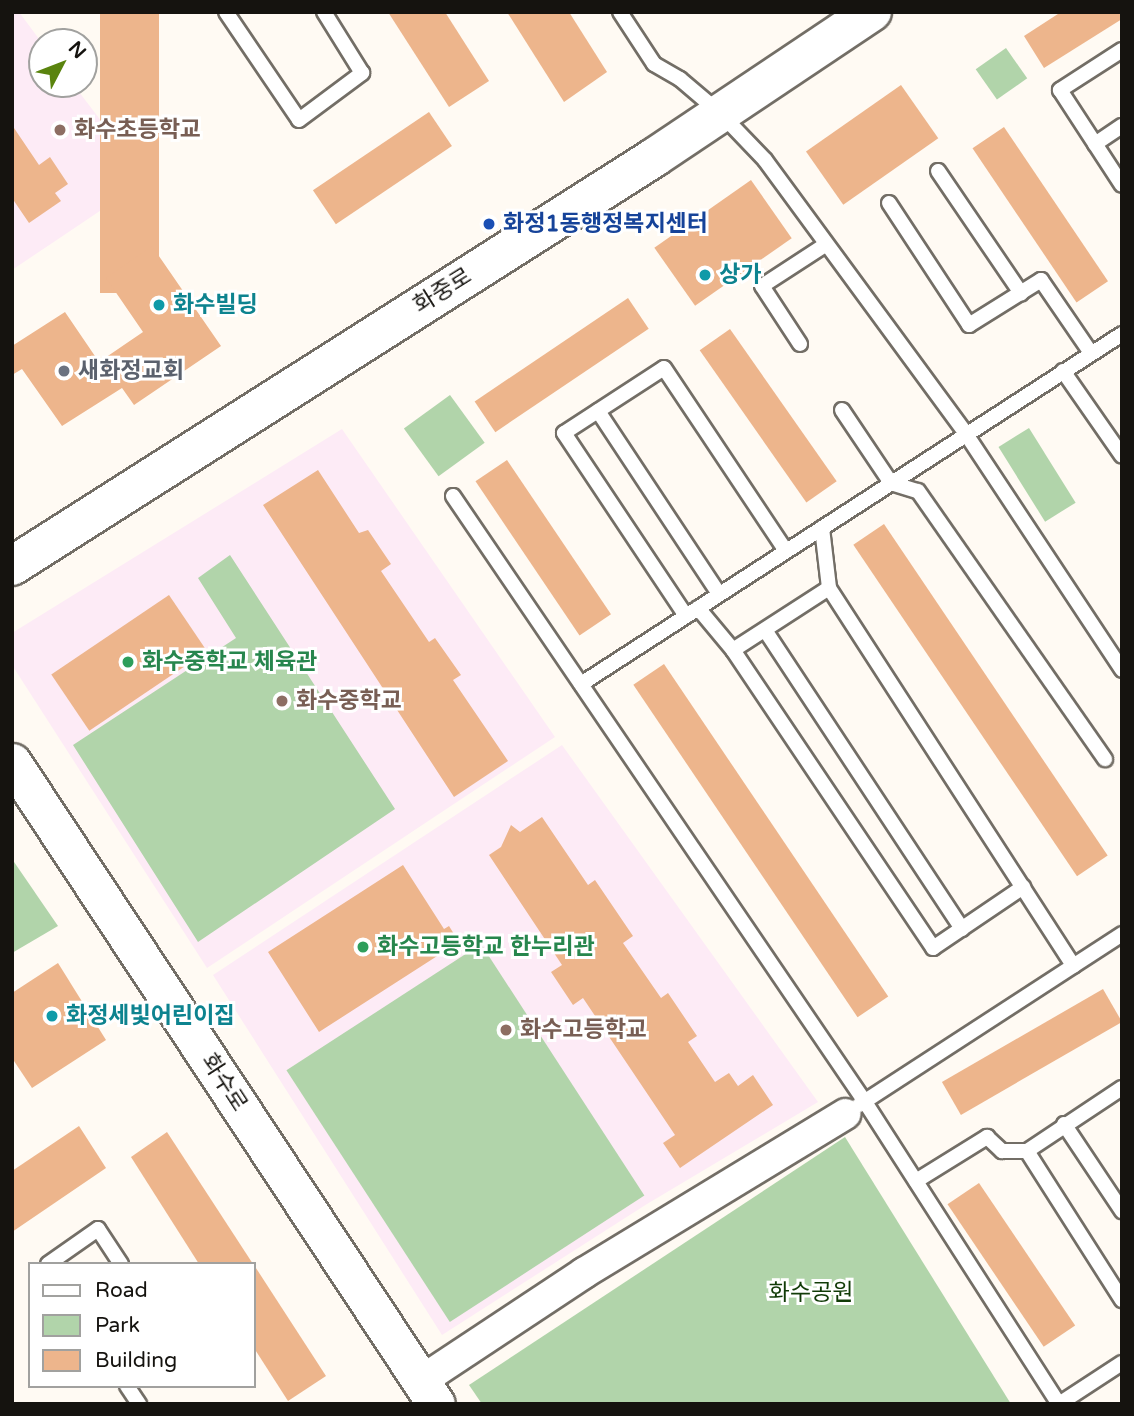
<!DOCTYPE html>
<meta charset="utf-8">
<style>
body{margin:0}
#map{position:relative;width:1134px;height:1416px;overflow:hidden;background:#fffaf3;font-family:"Varela Round","Noto Sans KR",sans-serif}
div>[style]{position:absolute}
.education>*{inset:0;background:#fdebf6}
.green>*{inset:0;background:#b1d4aa;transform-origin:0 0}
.building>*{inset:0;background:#edb58c;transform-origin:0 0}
.roads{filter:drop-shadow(2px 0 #736e66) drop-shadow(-2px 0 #736e66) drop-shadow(0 2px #736e66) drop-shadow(0 -2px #736e66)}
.service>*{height:14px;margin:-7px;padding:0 7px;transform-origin:7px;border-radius:7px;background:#fff}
.minor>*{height:30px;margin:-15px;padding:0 15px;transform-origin:15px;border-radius:15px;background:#fff}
.tertiary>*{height:37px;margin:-18.5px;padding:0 18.5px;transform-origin:18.5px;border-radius:18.5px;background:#fff}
.secondary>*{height:38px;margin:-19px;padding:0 19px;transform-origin:19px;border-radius:19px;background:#fff}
.dots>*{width:19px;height:19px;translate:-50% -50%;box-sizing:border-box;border:4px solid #fff;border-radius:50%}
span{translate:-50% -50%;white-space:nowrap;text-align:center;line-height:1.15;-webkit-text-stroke:6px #fff;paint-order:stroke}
.education-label{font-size:23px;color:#785e54;font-weight:700}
.left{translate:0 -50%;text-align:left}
.transit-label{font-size:23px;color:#164399;font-weight:700}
.culture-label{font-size:23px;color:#0d838f;font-weight:700}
.street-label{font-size:23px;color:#15130f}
.worship-label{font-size:23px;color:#5b616d;font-weight:700}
.leisure-label{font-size:23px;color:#27864d;font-weight:700}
.park-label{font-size:23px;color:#113b07}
.frame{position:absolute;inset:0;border:14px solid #15130f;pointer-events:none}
.legend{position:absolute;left:28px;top:1262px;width:228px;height:126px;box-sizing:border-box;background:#fff;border:2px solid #a1a19f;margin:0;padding:9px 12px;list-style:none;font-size:21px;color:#15130f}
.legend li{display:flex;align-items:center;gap:14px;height:35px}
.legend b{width:35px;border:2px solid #a1a19f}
.north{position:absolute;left:28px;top:28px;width:70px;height:70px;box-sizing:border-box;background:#fff;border:2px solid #a1a19f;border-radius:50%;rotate:48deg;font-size:19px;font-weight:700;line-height:28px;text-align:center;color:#15130f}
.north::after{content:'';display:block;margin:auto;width:24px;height:32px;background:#5a840e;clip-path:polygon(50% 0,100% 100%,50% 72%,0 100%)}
</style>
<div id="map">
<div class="education">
<div style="clip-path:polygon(12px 12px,19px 12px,42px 43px,42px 84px,73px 84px,146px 180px,12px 270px)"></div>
<div style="clip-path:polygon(342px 429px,555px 737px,207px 968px,12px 665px,12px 633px)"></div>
<div style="clip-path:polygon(562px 745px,818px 1102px,647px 1204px,442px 1335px,213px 975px)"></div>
</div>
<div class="green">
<div style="left:1006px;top:48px;width:37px;height:37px;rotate:55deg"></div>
<div style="left:450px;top:395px;width:59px;height:57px;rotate:54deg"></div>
<div style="left:1029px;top:428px;width:88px;height:36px;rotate:58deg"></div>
<div style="clip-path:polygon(230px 555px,395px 809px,198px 942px,73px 745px,236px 638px,198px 578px)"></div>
<div style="clip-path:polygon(12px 859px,58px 926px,12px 953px)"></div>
<div style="left:481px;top:944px;width:300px;height:232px;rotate:57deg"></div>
<div style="clip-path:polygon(845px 1137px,1011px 1404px,482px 1404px,469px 1385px)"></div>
</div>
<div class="building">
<div style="left:100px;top:12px;width:59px;height:281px"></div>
<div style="clip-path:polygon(388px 12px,445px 12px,489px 81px,449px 107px)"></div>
<div style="clip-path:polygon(507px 12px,569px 12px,607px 72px,564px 102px)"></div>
<div style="clip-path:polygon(1061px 12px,1122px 12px,1122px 19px,1044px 68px,1024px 36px)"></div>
<div style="left:901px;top:85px;width:65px;height:116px;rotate:55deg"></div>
<div style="left:429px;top:112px;width:41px;height:140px;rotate:56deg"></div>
<div style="clip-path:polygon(12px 125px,39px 165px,50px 157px,68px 184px,55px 193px,61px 201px,29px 223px,12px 198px)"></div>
<div style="left:1004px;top:127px;width:186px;height:38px;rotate:56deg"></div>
<div style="left:751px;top:180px;width:71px;height:118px;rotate:55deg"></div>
<div style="clip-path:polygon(152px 246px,221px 346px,134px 405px,122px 388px,62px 426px,22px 369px,12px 375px,12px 346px,65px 312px,99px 362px,143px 332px,106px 278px)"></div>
<div style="left:628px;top:298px;width:37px;height:185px;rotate:56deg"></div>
<div style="left:730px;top:329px;width:186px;height:37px;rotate:55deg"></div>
<div style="left:507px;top:460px;width:186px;height:38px;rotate:56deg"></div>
<div style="clip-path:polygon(318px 470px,359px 533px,368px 530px,391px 564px,381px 571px,429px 642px,435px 638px,461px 675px,453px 680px,508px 761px,454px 797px,263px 505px)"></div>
<div style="left:884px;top:524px;width:400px;height:37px;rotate:56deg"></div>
<div style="left:169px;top:595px;width:68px;height:142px;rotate:56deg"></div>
<div style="left:664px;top:664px;width:401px;height:37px;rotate:56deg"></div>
<div style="clip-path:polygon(542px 817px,588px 885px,595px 880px,633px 936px,623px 943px,661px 998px,668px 993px,697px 1036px,688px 1042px,715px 1082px,729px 1073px,738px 1086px,753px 1075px,773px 1105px,680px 1168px,663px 1143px,675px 1135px,583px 998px,573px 1005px,551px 972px,562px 965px,489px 855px,501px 847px,511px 825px,520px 832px)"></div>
<div style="clip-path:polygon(403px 865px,444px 929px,449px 926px,459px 942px,319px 1032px,268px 952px)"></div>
<div style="clip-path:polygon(58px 963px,106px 1040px,32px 1088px,12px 1058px,12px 993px)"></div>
<div style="left:1103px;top:989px;width:38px;height:186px;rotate:60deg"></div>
<div style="clip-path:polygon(79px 1126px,106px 1168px,12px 1232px,12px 1171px)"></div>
<div style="clip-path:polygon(167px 1132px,253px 1264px,199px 1264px,131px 1157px)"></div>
<div style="left:979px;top:1183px;width:172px;height:38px;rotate:56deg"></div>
<div style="clip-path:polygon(254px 1265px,326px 1376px,288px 1401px,254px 1348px)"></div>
</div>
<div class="roads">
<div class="service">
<div style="left:226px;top:12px;width:130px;rotate:55.9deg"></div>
<div style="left:299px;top:120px;width:79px;rotate:-36.7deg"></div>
<div style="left:362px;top:73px;width:72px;rotate:-121.9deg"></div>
<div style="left:620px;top:12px;width:62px;rotate:56.8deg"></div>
<div style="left:654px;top:64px;width:30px;rotate:30deg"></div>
<div style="left:680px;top:79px;width:52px;rotate:40.4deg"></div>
<div style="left:720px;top:113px;width:65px;rotate:46.2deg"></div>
<div style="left:765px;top:160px;width:340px;rotate:53.7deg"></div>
<div style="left:966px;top:434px;width:283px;rotate:56.5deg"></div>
<div style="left:1122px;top:50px;width:74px;rotate:147.2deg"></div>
<div style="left:1060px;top:90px;width:113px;rotate:56.9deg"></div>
<div style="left:1095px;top:144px;width:32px;rotate:-34deg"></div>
<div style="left:938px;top:171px;width:148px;rotate:55.8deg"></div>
<div style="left:889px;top:203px;width:146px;rotate:56.7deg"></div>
<div style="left:969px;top:325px;width:85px;rotate:-32deg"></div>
<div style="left:1041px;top:280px;width:88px;rotate:55.6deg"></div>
<div style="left:800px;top:344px;width:69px;rotate:-123.2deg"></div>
<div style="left:762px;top:286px;width:75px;rotate:-33.1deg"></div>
<div style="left:1063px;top:371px;width:103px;rotate:55.2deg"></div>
<div style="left:842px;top:410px;width:88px;rotate:56.1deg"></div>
<div style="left:891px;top:483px;width:28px;rotate:17deg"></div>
<div style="left:918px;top:491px;width:327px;rotate:55.1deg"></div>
<div style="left:598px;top:411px;width:219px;rotate:56.5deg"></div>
<div style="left:453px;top:496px;width:733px;rotate:55.79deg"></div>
<div style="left:865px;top:1102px;width:359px;rotate:57.3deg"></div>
<div style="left:1059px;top:1404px;width:75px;rotate:-33.1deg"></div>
<div style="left:822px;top:528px;width:60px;rotate:83.3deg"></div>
<div style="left:829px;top:588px;width:450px;rotate:57.1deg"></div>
<div style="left:698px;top:608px;width:55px;rotate:50.2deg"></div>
<div style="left:733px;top:650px;width:359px;rotate:56.1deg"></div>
<div style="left:933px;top:948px;width:109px;rotate:-34.1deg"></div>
<div style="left:686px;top:616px;width:220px;rotate:-123.7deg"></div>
<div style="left:564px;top:433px;width:119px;rotate:-33deg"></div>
<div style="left:664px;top:368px;width:220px;rotate:56.3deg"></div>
<div style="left:765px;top:630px;width:358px;rotate:56.6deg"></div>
<div style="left:733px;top:650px;width:114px;rotate:-32.9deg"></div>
<div style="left:581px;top:684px;width:644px;rotate:-32.9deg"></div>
<div style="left:859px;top:1105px;width:314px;rotate:-33deg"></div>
<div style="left:1064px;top:1124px;width:105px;rotate:56.3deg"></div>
<div style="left:1027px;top:1151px;width:177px;rotate:57.5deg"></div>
<div style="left:916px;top:1181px;width:84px;rotate:-31.8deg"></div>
<div style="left:987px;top:1137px;width:21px;rotate:43deg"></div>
<div style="left:1002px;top:1151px;width:25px"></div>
<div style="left:1027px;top:1151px;width:114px;rotate:-33.6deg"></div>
<div style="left:48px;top:1264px;width:61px;rotate:-35deg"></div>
<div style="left:98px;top:1229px;width:42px;rotate:56.7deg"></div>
<div style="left:127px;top:1386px;width:22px;rotate:56deg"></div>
</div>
<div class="minor">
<div style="left:421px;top:1381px;width:196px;rotate:-33.5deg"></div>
<div style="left:584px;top:1273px;width:306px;rotate:-31.3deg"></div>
</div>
<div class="tertiary">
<div style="left:12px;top:762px;width:769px;rotate:56.56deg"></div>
</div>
<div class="secondary">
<div style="left:12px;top:566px;width:762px;rotate:-32.46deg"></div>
<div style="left:655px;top:157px;width:261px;rotate:-33.8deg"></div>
</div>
</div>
<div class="dots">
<div style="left:60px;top:130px;background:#8d6e63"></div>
<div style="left:489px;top:224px;background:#1a4fb4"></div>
<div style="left:705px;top:275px;background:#0f9aa8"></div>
<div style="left:159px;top:305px;background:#0f9aa8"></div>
<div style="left:64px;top:371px;background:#6b7280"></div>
<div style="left:128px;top:662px;background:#2e9e5b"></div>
<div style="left:282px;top:701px;background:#8d6e63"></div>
<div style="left:363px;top:947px;background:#2e9e5b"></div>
<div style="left:52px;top:1016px;background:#0f9aa8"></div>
<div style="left:506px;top:1030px;background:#8d6e63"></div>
</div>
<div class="education-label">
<span class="left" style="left:74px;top:130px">화수초등학교</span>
<span class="left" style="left:296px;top:701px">화수중학교</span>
<span class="left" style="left:520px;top:1030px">화수고등학교</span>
</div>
<div class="transit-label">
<span class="left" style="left:503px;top:224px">화정1동행정복지센터</span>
</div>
<div class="culture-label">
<span class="left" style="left:719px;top:275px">상가</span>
<span class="left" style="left:173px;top:305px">화수빌딩</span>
<span class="left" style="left:66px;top:1016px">화정세빛어린이집</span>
</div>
<div class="street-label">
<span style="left:443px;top:291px;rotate:-32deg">화중로</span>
<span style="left:224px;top:1083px;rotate:57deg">화수로</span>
</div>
<div class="worship-label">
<span class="left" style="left:78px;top:371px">새화정교회</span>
</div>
<div class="leisure-label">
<span class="left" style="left:142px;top:662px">화수중학교 체육관</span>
<span class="left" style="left:377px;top:947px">화수고등학교 한누리관</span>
</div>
<div class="park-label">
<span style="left:811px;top:1293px">화수공원</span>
</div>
<div class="frame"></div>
<ul class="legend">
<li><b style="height:9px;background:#fff"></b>Road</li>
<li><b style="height:19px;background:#b1d4aa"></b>Park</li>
<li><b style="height:19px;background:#edb58c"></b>Building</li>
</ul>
<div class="north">N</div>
</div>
